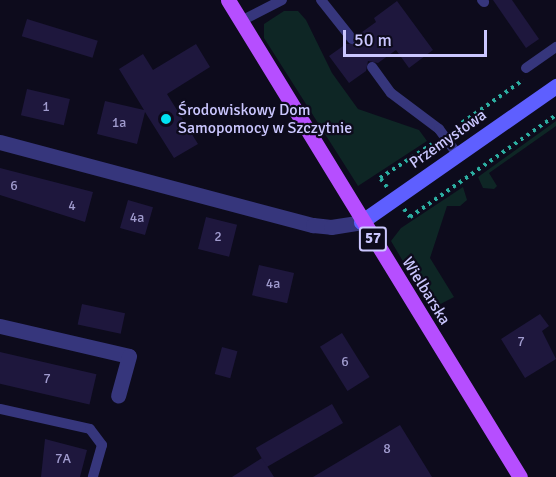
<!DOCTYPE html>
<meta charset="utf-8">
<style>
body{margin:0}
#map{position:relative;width:556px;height:477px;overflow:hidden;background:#0d0b1c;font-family:Signika,sans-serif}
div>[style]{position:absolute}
.green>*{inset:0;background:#0e2625}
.building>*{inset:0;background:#1e173d;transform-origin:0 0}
.path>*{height:4px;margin-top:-2px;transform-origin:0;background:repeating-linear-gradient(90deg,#2caea1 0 3px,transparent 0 7.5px)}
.lane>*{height:10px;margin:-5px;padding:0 5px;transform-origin:5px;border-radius:5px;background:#36367c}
.street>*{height:15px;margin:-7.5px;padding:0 7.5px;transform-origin:7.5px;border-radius:7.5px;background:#36367c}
.secondary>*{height:15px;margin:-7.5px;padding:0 7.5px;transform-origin:7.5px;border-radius:7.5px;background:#5e5fff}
.primary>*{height:15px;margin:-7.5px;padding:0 7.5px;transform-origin:7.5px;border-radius:7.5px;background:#b64eff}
.dots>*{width:16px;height:16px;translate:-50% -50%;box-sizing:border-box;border:3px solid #0d0b1c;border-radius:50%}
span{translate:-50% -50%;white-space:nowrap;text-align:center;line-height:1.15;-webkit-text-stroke:4.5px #0d0b1c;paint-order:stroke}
.number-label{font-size:14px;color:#a09bce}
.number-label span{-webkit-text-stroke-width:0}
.shield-label span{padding:2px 4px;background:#0d0b1c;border:2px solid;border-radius:4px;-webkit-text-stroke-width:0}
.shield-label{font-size:15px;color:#cbc7ff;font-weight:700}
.poi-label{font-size:16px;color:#cbc7ff}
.left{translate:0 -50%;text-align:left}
.street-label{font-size:16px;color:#cbc7ff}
.scale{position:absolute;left:343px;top:30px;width:144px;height:27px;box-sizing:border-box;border:3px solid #cbc7ff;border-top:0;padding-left:8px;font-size:18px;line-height:21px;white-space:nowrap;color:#cbc7ff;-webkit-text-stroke:4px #0d0b1c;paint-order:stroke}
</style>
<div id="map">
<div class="green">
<div style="clip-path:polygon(284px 11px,298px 11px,306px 20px,332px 73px,358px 109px,419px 130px,427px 141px,358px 186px,264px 38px,264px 24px)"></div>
<div style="clip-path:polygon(556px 121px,556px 126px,489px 173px,497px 186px,494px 189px,483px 188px,478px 177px)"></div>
<div style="clip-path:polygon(463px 187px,467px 200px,460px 206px,447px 206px,430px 258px,454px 297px,431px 309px,391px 241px,401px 228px)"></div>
</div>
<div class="building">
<div style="clip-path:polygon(493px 0,512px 0,539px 39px,526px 48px)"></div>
<div style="clip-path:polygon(397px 1px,433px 50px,409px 68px,396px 50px,378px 63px,368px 61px,366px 71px,349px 83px,329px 56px,346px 44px,357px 44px,358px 35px,376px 22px,374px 18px)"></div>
<div style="left:27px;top:19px;width:74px;height:18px;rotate:17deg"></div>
<div style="clip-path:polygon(196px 44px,210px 67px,167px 94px,198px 144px,174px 158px,145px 112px,137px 144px,97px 134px,105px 101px,144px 110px,119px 69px,143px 54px,153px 70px)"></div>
<div style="left:27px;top:89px;width:44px;height:27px;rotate:13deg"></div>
<div style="clip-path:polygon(0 168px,93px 192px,85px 222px,0 195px)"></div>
<div style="left:128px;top:200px;width:26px;height:29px;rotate:16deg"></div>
<div style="left:206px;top:217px;width:32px;height:33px;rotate:14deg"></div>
<div style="left:259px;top:265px;width:36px;height:31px;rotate:13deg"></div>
<div style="left:82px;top:304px;width:44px;height:21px;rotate:12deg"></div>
<div style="clip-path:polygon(540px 314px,549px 326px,542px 331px,556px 359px,525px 378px,501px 339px)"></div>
<div style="left:342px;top:333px;width:52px;height:26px;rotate:58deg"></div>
<div style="left:222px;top:347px;width:16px;height:28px;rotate:15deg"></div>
<div style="left:0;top:352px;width:99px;height:31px;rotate:13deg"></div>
<div style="left:332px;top:404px;width:22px;height:88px;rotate:60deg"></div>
<div style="clip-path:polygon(400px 425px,432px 477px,313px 477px)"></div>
<div style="clip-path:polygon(45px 439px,87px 450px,80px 477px,41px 477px)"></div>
<div style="clip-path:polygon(262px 458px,274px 477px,232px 477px)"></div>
</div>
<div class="path">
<div style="left:456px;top:127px;width:82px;rotate:-35deg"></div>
<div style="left:387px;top:187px;width:11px;rotate:-128deg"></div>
<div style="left:380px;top:178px;width:62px;rotate:-33.2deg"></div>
<div style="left:404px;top:209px;width:10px;rotate:53deg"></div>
<div style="left:410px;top:217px;width:178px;rotate:-34.9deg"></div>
</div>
<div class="lane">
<div style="left:321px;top:0;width:50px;rotate:51.5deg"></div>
<div style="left:482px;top:0;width:3px;rotate:45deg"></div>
<div style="left:241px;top:21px;width:46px;rotate:-27.1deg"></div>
<div style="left:372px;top:67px;width:32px;rotate:54deg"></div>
<div style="left:391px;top:93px;width:60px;rotate:36.9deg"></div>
<div style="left:439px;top:129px;width:31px;rotate:54deg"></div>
<div style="left:526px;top:68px;width:37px;rotate:-35deg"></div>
<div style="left:0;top:409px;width:92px;rotate:12.5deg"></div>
<div style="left:90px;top:429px;width:20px;rotate:53deg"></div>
<div style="left:102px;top:445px;width:33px;rotate:106deg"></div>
</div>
<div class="street">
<div style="left:0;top:142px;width:324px;rotate:14.9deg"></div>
<div style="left:313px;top:225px;width:18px;rotate:6deg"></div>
<div style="left:331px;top:227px;width:30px;rotate:-9deg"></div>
<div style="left:0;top:326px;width:132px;rotate:13.1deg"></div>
<div style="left:129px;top:356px;width:41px;rotate:105.4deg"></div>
</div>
<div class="secondary">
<div style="left:361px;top:222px;width:238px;rotate:-34.9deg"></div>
</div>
<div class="primary">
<div style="left:228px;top:0;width:559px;rotate:58.53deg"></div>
</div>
<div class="dots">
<div style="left:166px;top:119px;background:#00e2f2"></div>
</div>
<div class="number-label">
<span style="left:46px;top:107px">1</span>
<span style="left:119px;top:123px">1a</span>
<span style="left:14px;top:186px">6</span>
<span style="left:72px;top:206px">4</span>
<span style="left:137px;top:218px">4a</span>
<span style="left:218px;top:237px">2</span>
<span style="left:273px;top:284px">4a</span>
<span style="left:521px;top:342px">7</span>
<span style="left:345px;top:362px">6</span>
<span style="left:47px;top:379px">7</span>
<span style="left:387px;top:449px">8</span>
<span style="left:63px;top:459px">7A</span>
</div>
<div class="shield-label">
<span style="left:373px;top:239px">57</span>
</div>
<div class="poi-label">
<span class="left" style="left:178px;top:119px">Środowiskowy Dom<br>Samopomocy w Szczytnie</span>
</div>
<div class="street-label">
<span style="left:448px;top:139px;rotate:-35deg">Przemysłowa</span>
<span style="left:426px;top:291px;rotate:58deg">Wielbarska</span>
</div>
<div class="scale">50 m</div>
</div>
